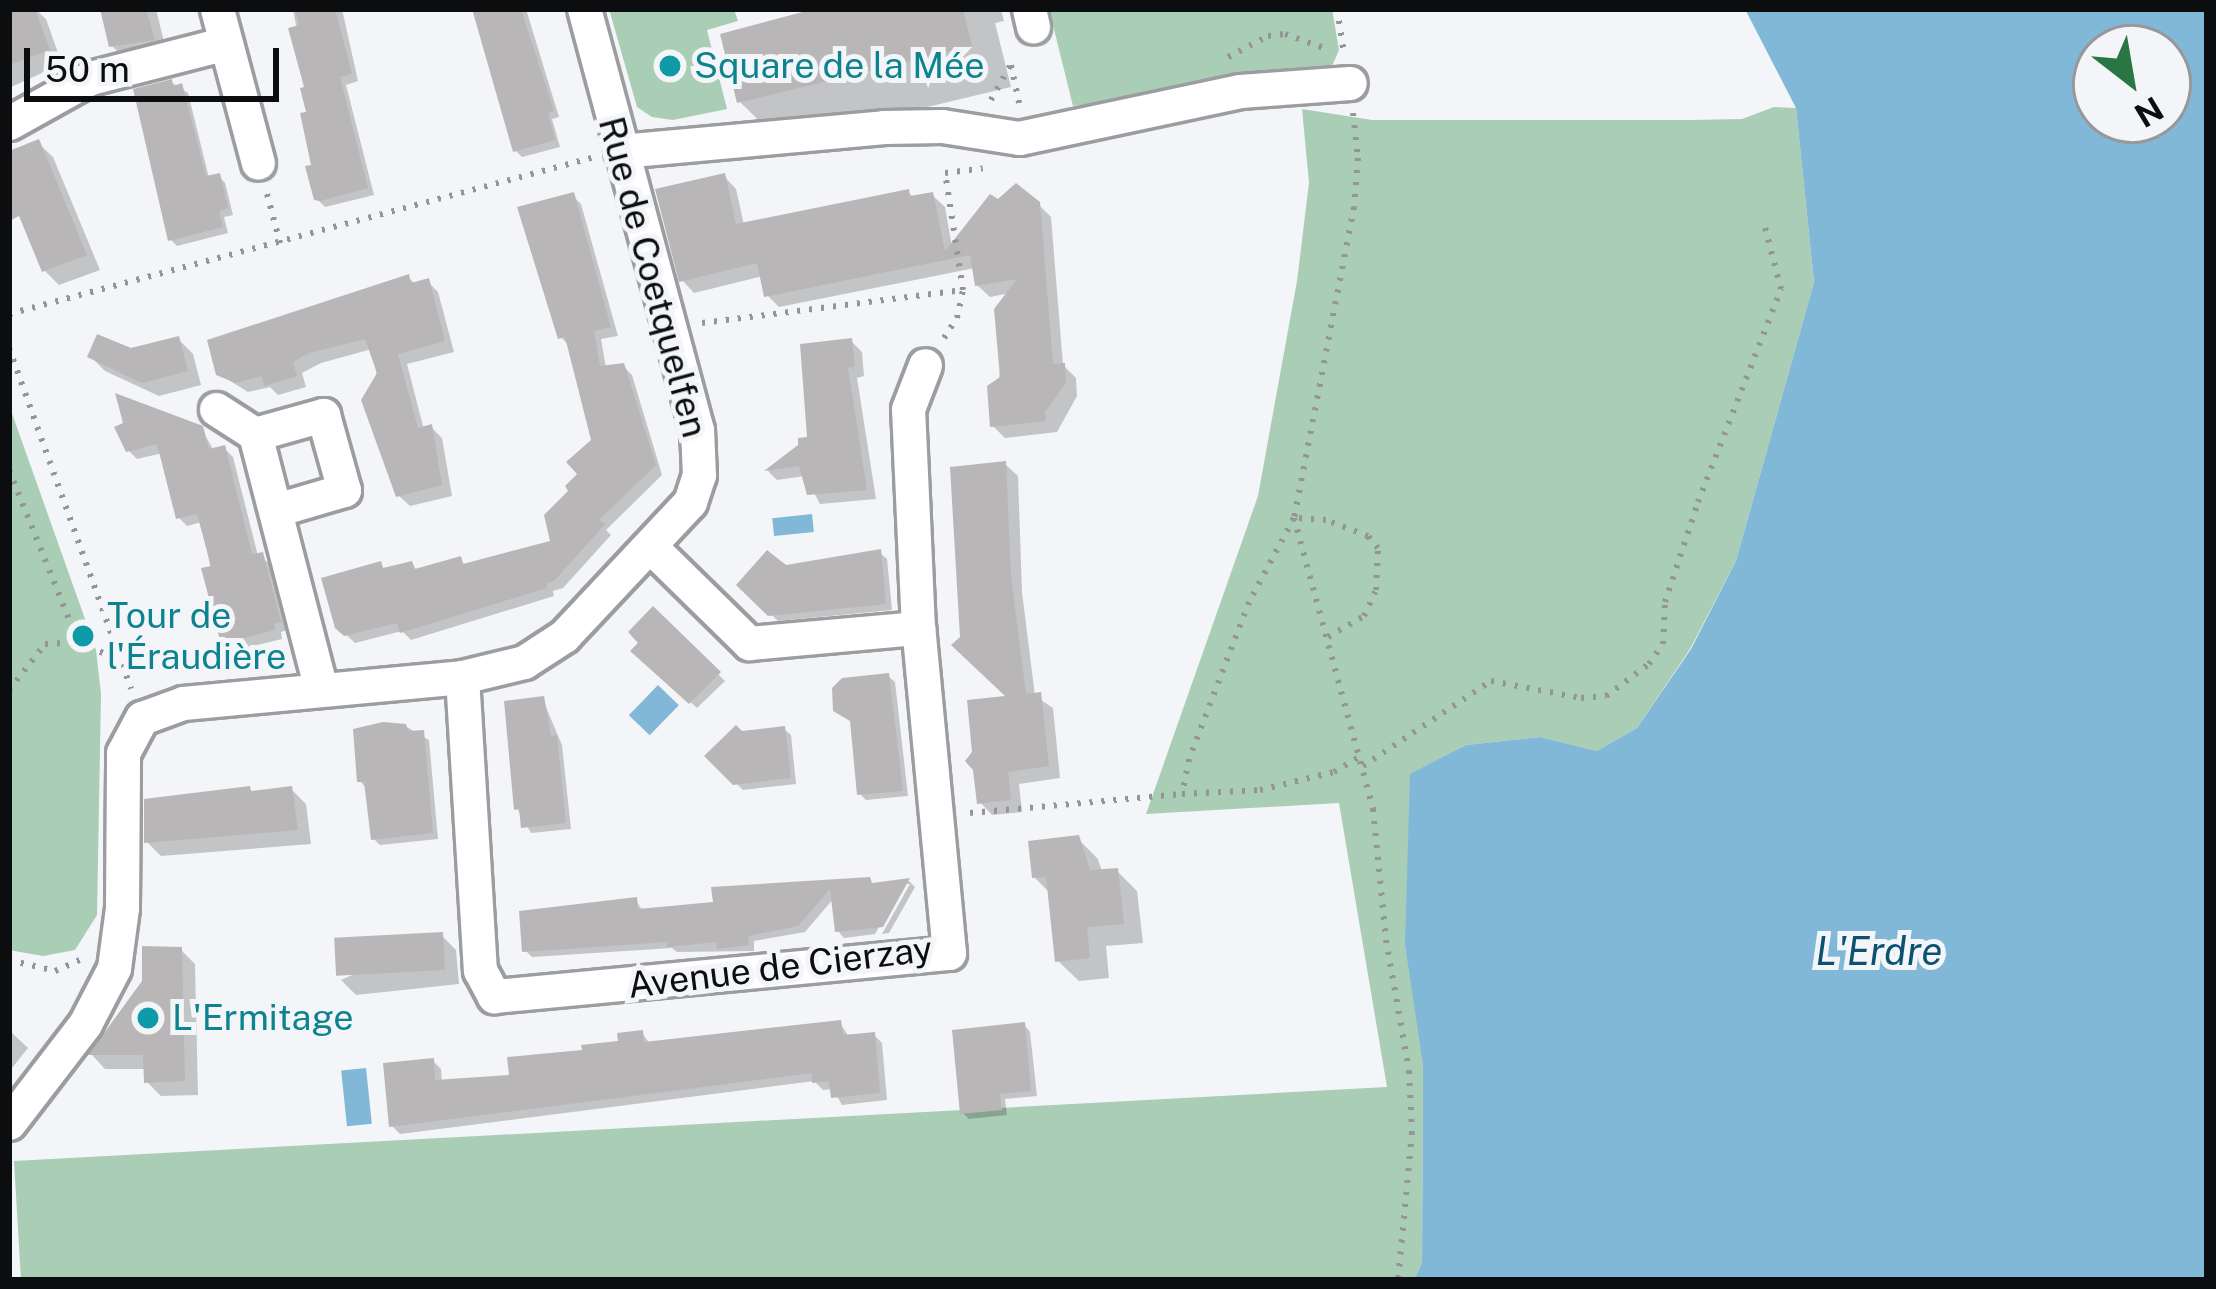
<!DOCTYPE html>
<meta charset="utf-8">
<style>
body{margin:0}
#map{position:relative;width:2216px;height:1289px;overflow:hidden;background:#f3f5f8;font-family:"Public Sans",sans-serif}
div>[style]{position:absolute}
.green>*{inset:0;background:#aacdb6}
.water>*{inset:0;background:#82b8d7;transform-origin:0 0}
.shadow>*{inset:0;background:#0003}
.building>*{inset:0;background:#b9b6b8;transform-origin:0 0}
.path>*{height:6px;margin-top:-3px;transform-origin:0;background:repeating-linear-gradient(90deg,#939597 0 3px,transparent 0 12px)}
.roads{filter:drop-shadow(3px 0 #9c9da0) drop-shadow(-3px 0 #9c9da0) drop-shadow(0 3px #9c9da0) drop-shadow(0 -3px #9c9da0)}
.minor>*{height:33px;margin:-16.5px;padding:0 16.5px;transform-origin:16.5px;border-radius:16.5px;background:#fff}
.dots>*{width:33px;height:33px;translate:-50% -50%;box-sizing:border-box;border:6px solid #f3f5f8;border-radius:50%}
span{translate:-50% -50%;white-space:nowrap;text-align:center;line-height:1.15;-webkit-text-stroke:10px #f3f5f8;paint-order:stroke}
.culture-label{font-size:36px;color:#0d838f}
.left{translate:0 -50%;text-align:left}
.street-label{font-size:36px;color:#0c0d0e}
.water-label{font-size:39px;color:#0c5170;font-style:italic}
.frame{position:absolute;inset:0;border:12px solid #0c0d0e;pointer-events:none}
.north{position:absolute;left:2072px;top:24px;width:120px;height:120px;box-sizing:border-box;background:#f3f5f8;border:3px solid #97989a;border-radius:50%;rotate:149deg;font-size:33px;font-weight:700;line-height:48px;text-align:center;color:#0c0d0e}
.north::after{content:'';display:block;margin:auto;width:42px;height:54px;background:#297543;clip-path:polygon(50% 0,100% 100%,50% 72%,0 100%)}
.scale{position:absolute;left:24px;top:48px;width:255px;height:54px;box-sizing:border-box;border:6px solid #0c0d0e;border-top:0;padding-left:15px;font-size:36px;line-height:42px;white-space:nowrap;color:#0c0d0e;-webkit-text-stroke:9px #f3f5f8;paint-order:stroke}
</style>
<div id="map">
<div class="green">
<div style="clip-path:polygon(609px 9px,734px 9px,738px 21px,707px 30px,727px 109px,673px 120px,652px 117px,637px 107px)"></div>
<div style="clip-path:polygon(1049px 9px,1332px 9px,1339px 50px,1330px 71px,1073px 106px)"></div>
<div style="clip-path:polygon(1774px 107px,1796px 108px,1814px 282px,1736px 561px,1690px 649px,1637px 728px,1597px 751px,1540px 737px,1466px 745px,1410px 775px,1423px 1065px,1422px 1263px,1414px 1280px,21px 1280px,14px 1161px,1387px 1087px,1339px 803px,1146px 814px,1258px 496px,1297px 281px,1309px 183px,1302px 109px,1372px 120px,1692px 120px,1742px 119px)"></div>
<div style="clip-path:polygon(9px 405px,96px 650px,101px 694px,97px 915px,75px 950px,43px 956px,9px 950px)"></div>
</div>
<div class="water">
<div style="clip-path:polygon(evenodd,1745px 9px,2207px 9px,2207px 1280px,1414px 1280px,1422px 1263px,1423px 1065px,1405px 944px,1410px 774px,1466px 745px,1540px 737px,1597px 751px,1637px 728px,1691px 649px,1736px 561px,1814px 282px,1796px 108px,1745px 9px,2096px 48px,2168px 48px,2168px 120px,2096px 120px,2096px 48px)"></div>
<div style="left:812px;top:514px;width:18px;height:40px;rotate:84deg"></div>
<div style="left:658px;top:685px;width:29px;height:42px;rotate:44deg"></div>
<div style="left:366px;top:1068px;width:56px;height:25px;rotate:84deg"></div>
</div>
<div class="shadow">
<div style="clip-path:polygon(20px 9px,35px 9px,46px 19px,62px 64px,9px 88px,9px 13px)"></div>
<div style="clip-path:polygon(102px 9px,156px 9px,167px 54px,126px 60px,112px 46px)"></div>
<div style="clip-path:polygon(293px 9px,342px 9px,358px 81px,346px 85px,374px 195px,325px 207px,317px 199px,308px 89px)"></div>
<div style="clip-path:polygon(476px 9px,526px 9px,559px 117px,552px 119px,560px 147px,522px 157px,515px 150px)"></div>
<div style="clip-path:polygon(823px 9px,1001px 9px,1004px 21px,995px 23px,1011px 87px,781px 142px,740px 102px)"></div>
<div style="clip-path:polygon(171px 82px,188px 93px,209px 178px,219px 176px,225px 183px,233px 215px,224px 217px,228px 233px,177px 246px,170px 239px)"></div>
<div style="clip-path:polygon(38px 143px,53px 157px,100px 270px,59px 285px,44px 270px,9px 179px,9px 155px)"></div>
<div style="clip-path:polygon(724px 176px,736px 189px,744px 225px,908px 192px,915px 199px,932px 195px,945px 207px,952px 247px,998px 203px,1038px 204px,1051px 217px,1063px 365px,1076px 378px,1077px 396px,1057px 432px,1005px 438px,993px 426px,1010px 293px,990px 297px,977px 285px,975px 268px,779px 307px,767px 295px,763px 276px,694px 293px,682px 280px)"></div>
<div style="clip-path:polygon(573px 196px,581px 204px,618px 336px,601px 339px,606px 368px,623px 366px,632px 375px,662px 475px,606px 530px,611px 535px,563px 588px,553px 591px,554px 596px,411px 640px,402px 631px,355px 643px,338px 627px,380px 564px,386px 571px,411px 564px,418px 571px,460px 560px,466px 566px,554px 544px,595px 442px,571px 348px,561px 337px)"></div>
<div style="clip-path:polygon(408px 277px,416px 285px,428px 282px,438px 292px,454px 352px,407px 364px,424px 430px,432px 428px,442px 438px,452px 496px,410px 506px,399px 496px,372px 349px,321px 363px,302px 373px,306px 387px,278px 395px,270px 387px,248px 392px,219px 374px)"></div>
<div style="clip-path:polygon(178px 339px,193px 354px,201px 385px,159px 396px,105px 371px,90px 356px)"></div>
<div style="clip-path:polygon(851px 341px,862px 352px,864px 376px,857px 378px,876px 499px,820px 504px,805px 476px,777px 480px,768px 471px,811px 439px)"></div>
<div style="clip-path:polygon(201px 428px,214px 451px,224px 448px,233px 457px,258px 556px,271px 564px,288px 630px,281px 632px,282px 639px,233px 651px,224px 643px,202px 522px,187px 526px,179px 518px,163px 453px,137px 459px,128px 450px)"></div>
<div style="clip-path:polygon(1005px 464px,1018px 476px,1022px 592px,1035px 696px,1053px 708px,1060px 778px,1019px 784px,1022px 812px,992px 815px,980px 802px,1011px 698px,963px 638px)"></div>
<div style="clip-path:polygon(880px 553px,887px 559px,892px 610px,778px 621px,740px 585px)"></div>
<div style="clip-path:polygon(653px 610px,725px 681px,697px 708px,634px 651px)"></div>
<div style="clip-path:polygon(888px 676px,895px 682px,908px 796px,866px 800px,860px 794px,853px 723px,836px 710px)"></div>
<div style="clip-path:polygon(543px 700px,562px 745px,571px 829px,531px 833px,517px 808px)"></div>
<div style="clip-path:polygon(405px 726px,429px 740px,438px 839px,380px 845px,373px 838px,367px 789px,360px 781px)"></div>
<div style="clip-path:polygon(784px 729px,791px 735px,796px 784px,743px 790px,709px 756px,741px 734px)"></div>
<div style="clip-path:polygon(249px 789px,254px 793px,291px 789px,306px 804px,311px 844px,161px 856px,147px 842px)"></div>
<div style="clip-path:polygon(1078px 839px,1098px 859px,1102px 872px,1117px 871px,1137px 891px,1143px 943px,1106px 946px,1109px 978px,1079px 981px,1058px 961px,1051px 894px,1034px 877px)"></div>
<div style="clip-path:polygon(909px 881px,915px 887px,889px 933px,882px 934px,910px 884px,903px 884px,875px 934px,844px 938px,838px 931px,834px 898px,805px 932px,754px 941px,754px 951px,677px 952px,672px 948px,532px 957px,525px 950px,636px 900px,643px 912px,716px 904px,747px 891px)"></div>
<div style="clip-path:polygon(441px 935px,456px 950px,459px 984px,356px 995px,341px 980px)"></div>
<div style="clip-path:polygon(181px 950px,195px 964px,198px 1095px,161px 1096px,147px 1082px,146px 1069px,105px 1069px,92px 1055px)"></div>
<div style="clip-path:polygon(840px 1023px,849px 1037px,874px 1035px,882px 1043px,887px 1100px,842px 1105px,833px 1089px,823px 1090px,814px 1081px,400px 1134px,392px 1126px,433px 1061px,441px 1069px,442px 1083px,512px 1078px,642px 1033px,650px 1044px)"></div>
<div style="clip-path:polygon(1024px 1025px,1030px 1032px,1037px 1096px,1005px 1099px,1007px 1115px,969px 1119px,963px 1113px)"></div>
<div style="clip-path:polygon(9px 1030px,28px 1048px,12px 1068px,9px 1068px)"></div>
</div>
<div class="building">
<div style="clip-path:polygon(9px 9px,35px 9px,50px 50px,9px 65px)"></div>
<div style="clip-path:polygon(100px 9px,146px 9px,155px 40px,109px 47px)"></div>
<div style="clip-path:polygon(295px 9px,335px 9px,352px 74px,340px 77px,368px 188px,320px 201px,314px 200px,305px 166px,311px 165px,300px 113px,306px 112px,300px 88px,304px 87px,288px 28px,299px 25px)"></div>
<div style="clip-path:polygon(472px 9px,521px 9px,554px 111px,548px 113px,555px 140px,513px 152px)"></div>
<div style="clip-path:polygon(814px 9px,963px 9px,972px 46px,737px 103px,720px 34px)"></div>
<div style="clip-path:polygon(172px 79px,173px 86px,182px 83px,206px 176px,220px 173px,228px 208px,219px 211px,223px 227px,168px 241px,133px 89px)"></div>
<div style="clip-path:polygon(39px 139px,87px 255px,42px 272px,19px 216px,9px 221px,9px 151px)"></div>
<div style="clip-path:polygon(725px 173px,736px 224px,909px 189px,910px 196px,933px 192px,945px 251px,990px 194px,998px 199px,1016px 183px,1040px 202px,1053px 364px,1065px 363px,1066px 383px,1045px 412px,1046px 421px,990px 427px,987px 386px,1000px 377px,994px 309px,1017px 279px,975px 286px,970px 255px,764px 297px,757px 263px,679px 282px,655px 189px)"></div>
<div style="clip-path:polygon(574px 192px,611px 327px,594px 331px,600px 366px,624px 363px,656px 465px,599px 520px,605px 524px,555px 580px,546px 583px,547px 588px,400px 633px,397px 623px,344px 636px,335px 628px,321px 578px,381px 561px,383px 568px,412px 561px,415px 569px,461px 556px,463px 564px,550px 541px,544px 515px,568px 491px,565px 486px,577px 474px,566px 462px,591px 440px,565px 337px,558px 339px,517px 207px)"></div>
<div style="clip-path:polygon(409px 274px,411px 283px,429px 278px,445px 341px,398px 354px,418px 428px,432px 424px,442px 485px,396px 497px,361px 400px,377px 373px,365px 339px,309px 353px,293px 362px,297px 376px,264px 386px,262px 376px,236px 383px,216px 375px,207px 340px)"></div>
<div style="clip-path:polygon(97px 334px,131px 348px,179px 336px,188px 371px,142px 383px,87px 357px)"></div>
<div style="clip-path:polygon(852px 338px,855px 367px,848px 368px,867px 490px,807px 495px,799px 466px,764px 471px,798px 445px,798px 438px,807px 437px,800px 344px)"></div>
<div style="clip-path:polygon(115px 393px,203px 426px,209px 449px,225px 445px,252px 554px,263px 552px,281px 622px,274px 624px,275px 630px,221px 644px,201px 568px,211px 566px,197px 514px,176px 519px,157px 444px,126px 452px,114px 427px,123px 423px)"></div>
<div style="clip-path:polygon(1006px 461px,1011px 577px,1026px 694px,1041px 692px,1049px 766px,1008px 772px,1011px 800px,977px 804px,973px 770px,965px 761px,972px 752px,967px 700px,1005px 696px,951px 645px,960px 637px,950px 467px)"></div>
<div style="clip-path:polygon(881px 549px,886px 604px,768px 616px,736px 585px,767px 550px,786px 565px)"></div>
<div style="clip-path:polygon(653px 606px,721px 672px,689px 704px,630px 651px,638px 643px,628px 632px)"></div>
<div style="clip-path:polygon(889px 673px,903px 791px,857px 795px,850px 721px,833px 711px,832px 688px,842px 678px)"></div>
<div style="clip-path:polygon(544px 696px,551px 736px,557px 735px,566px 823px,521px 828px,519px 809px,514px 810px,504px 701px)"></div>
<div style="clip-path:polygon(383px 722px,406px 724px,408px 731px,424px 730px,433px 833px,371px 840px,364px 782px,357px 782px,353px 729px)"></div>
<div style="clip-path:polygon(736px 725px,742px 731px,785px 726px,791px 778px,733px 785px,704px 756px)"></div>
<div style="clip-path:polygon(250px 786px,251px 791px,292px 786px,298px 830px,144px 843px,144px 799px)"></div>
<div style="clip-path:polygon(1079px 835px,1090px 870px,1118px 868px,1124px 924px,1087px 927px,1090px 958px,1055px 962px,1046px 877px,1032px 878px,1028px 841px)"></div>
<div style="clip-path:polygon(870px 877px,872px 883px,910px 878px,883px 927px,835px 932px,830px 889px,798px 926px,748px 936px,749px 945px,717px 949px,716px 942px,667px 947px,667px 942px,522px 952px,519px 911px,637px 897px,638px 909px,713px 902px,711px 887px)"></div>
<div style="left:443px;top:932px;width:38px;height:109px;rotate:87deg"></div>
<div style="clip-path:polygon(142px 946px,182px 947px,185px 1081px,144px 1083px,143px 1055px,88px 1055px,142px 981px)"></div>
<div style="clip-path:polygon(841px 1020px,843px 1035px,875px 1032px,880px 1093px,831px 1098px,829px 1081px,812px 1083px,812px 1073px,389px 1127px,383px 1063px,434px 1058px,435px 1080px,509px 1075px,507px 1057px,582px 1050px,581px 1045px,618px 1041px,617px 1033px,643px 1030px,644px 1042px)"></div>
<div style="clip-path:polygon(1025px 1022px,1031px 1091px,1000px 1094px,1002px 1110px,960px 1114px,952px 1030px)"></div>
</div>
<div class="path">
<div style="left:1337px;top:9px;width:45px;rotate:81deg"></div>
<div style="left:1228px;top:57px;width:45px;rotate:-27.7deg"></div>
<div style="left:1268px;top:36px;width:17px;rotate:-7deg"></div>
<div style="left:1285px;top:34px;width:45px;rotate:19.7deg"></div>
<div style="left:1011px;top:65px;width:39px;rotate:78deg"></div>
<div style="left:991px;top:100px;width:39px;rotate:-61deg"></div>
<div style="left:1353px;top:113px;width:45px;rotate:83.7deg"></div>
<div style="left:1358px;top:158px;width:49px;rotate:94.7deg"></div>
<div style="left:1354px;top:207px;width:317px;rotate:100.9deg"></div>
<div style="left:1294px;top:518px;width:302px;rotate:74.8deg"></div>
<div style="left:1373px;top:809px;width:132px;rotate:84.3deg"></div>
<div style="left:1386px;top:940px;width:133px;rotate:80deg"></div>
<div style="left:1409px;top:1071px;width:61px;rotate:87.2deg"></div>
<div style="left:1412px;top:1132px;width:149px;rotate:95.4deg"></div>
<div style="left:267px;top:194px;width:51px;rotate:75.1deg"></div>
<div style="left:9px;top:314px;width:603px;rotate:-15deg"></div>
<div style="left:702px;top:323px;width:263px;rotate:-7.2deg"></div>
<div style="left:944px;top:338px;width:24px;rotate:-57deg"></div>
<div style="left:957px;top:318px;width:29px;rotate:-78deg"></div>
<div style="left:963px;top:290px;width:118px;rotate:-98.7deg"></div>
<div style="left:945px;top:173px;width:38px;rotate:-7deg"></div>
<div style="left:9px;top:348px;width:362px;rotate:70.3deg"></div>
<div style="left:9px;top:470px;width:185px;rotate:68.1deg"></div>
<div style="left:1328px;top:637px;width:42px;rotate:-30.3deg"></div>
<div style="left:1364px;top:616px;width:29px;rotate:-65deg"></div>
<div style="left:1376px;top:590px;width:42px;rotate:-87.3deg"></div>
<div style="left:1378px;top:548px;width:16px;rotate:-130deg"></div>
<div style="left:1368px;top:536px;width:45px;rotate:-159.1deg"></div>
<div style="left:1326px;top:520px;width:32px;rotate:-176deg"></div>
<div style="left:1294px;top:518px;width:95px;rotate:118.2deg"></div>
<div style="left:1249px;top:602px;width:168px;rotate:110.9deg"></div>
<div style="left:1189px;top:759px;width:36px;rotate:101deg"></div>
<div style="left:1182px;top:794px;width:78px;rotate:-2.9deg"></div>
<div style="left:1260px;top:790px;width:76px;rotate:-13.7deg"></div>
<div style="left:1334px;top:772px;width:31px;rotate:-31deg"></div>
<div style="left:9px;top:690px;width:58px;rotate:-52deg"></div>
<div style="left:45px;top:644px;width:33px;rotate:-3deg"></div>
<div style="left:78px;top:642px;width:45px;rotate:23.7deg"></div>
<div style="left:1363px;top:766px;width:154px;rotate:-33.6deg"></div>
<div style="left:1491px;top:681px;width:92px;rotate:10.7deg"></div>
<div style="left:1581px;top:698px;width:25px;rotate:-5deg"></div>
<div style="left:1606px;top:696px;width:54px;rotate:-36.7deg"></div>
<div style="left:1649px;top:664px;width:24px;rotate:-55deg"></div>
<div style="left:1663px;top:644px;width:42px;rotate:-87.3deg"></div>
<div style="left:1665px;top:602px;width:105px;rotate:-71.7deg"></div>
<div style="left:1698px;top:502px;width:229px;rotate:-68.7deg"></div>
<div style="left:1781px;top:289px;width:64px;rotate:-104.5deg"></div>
<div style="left:970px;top:813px;width:213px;rotate:-5.1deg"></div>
<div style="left:9px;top:960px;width:47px;rotate:13.4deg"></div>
<div style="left:55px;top:971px;width:27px;rotate:-24deg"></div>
</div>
<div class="roads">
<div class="minor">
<div style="left:217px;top:9px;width:159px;rotate:75.1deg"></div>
<div style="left:1029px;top:9px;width:18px;rotate:77deg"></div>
<div style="left:9px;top:123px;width:93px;rotate:-29.1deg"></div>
<div style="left:90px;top:78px;width:140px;rotate:-14.4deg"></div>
<div style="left:621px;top:151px;width:264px;rotate:-5.2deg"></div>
<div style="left:884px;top:127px;width:58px;rotate:-1deg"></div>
<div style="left:942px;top:126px;width:78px;rotate:8.9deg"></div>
<div style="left:1019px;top:138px;width:226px;rotate:-12deg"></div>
<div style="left:1240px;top:91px;width:110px;rotate:-4.2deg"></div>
<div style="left:216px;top:409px;width:46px;rotate:32.7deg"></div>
<div style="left:255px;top:434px;width:264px;rotate:75.5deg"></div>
<div style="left:255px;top:434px;width:71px;rotate:-15.6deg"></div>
<div style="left:323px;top:415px;width:78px;rotate:74.4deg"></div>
<div style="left:344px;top:490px;width:71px;rotate:163.6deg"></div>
<div style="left:652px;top:548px;width:136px;rotate:44.4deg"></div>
<div style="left:749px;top:643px;width:170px;rotate:-5.1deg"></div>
<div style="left:462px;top:677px;width:294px;rotate:86.5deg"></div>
<div style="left:480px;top:970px;width:30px;rotate:62deg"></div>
<div style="left:494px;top:996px;width:457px;rotate:-5.4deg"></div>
<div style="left:949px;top:953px;width:326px;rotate:-95.4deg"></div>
<div style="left:918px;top:628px;width:219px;rotate:-92.6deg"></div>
<div style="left:908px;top:409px;width:47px;rotate:-68.9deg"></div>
<div style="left:9px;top:1123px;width:125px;rotate:-52.5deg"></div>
<div style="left:85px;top:1024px;width:63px;rotate:-62.6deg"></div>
<div style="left:114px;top:968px;width:61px;rotate:-82.4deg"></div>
<div style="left:122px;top:908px;width:155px;rotate:-89.6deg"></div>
<div style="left:123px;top:753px;width:40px;rotate:-62deg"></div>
<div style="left:142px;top:718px;width:44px;rotate:-20.1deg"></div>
<div style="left:183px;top:703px;width:280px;rotate:-5.3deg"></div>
<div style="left:462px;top:677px;width:64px;rotate:-13.6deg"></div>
<div style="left:524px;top:662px;width:48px;rotate:-33deg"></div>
<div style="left:564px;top:636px;width:184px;rotate:-46.8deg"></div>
<div style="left:690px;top:502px;width:28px;rotate:-72deg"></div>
<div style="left:699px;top:475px;width:45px;rotate:-92.5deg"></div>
<div style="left:697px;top:430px;width:436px;rotate:-105deg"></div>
</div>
</div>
<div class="dots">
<div style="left:670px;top:66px;background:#0f9aa8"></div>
<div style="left:83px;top:636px;background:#0f9aa8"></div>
<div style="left:148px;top:1018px;background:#0f9aa8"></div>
</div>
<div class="culture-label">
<span class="left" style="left:694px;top:66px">Square de la Mée</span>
<span class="left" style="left:107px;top:636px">Tour de<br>l'Éraudière</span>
<span class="left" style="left:172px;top:1018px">L'Ermitage</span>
</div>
<div class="street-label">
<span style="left:653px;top:277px;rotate:75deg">Rue de Coetquelfen</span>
<span style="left:780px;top:967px;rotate:-7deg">Avenue de Cierzay</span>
</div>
<div class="water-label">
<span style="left:1879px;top:951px">L'Erdre</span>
</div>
<div class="frame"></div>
<div class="north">N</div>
<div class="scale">50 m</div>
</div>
